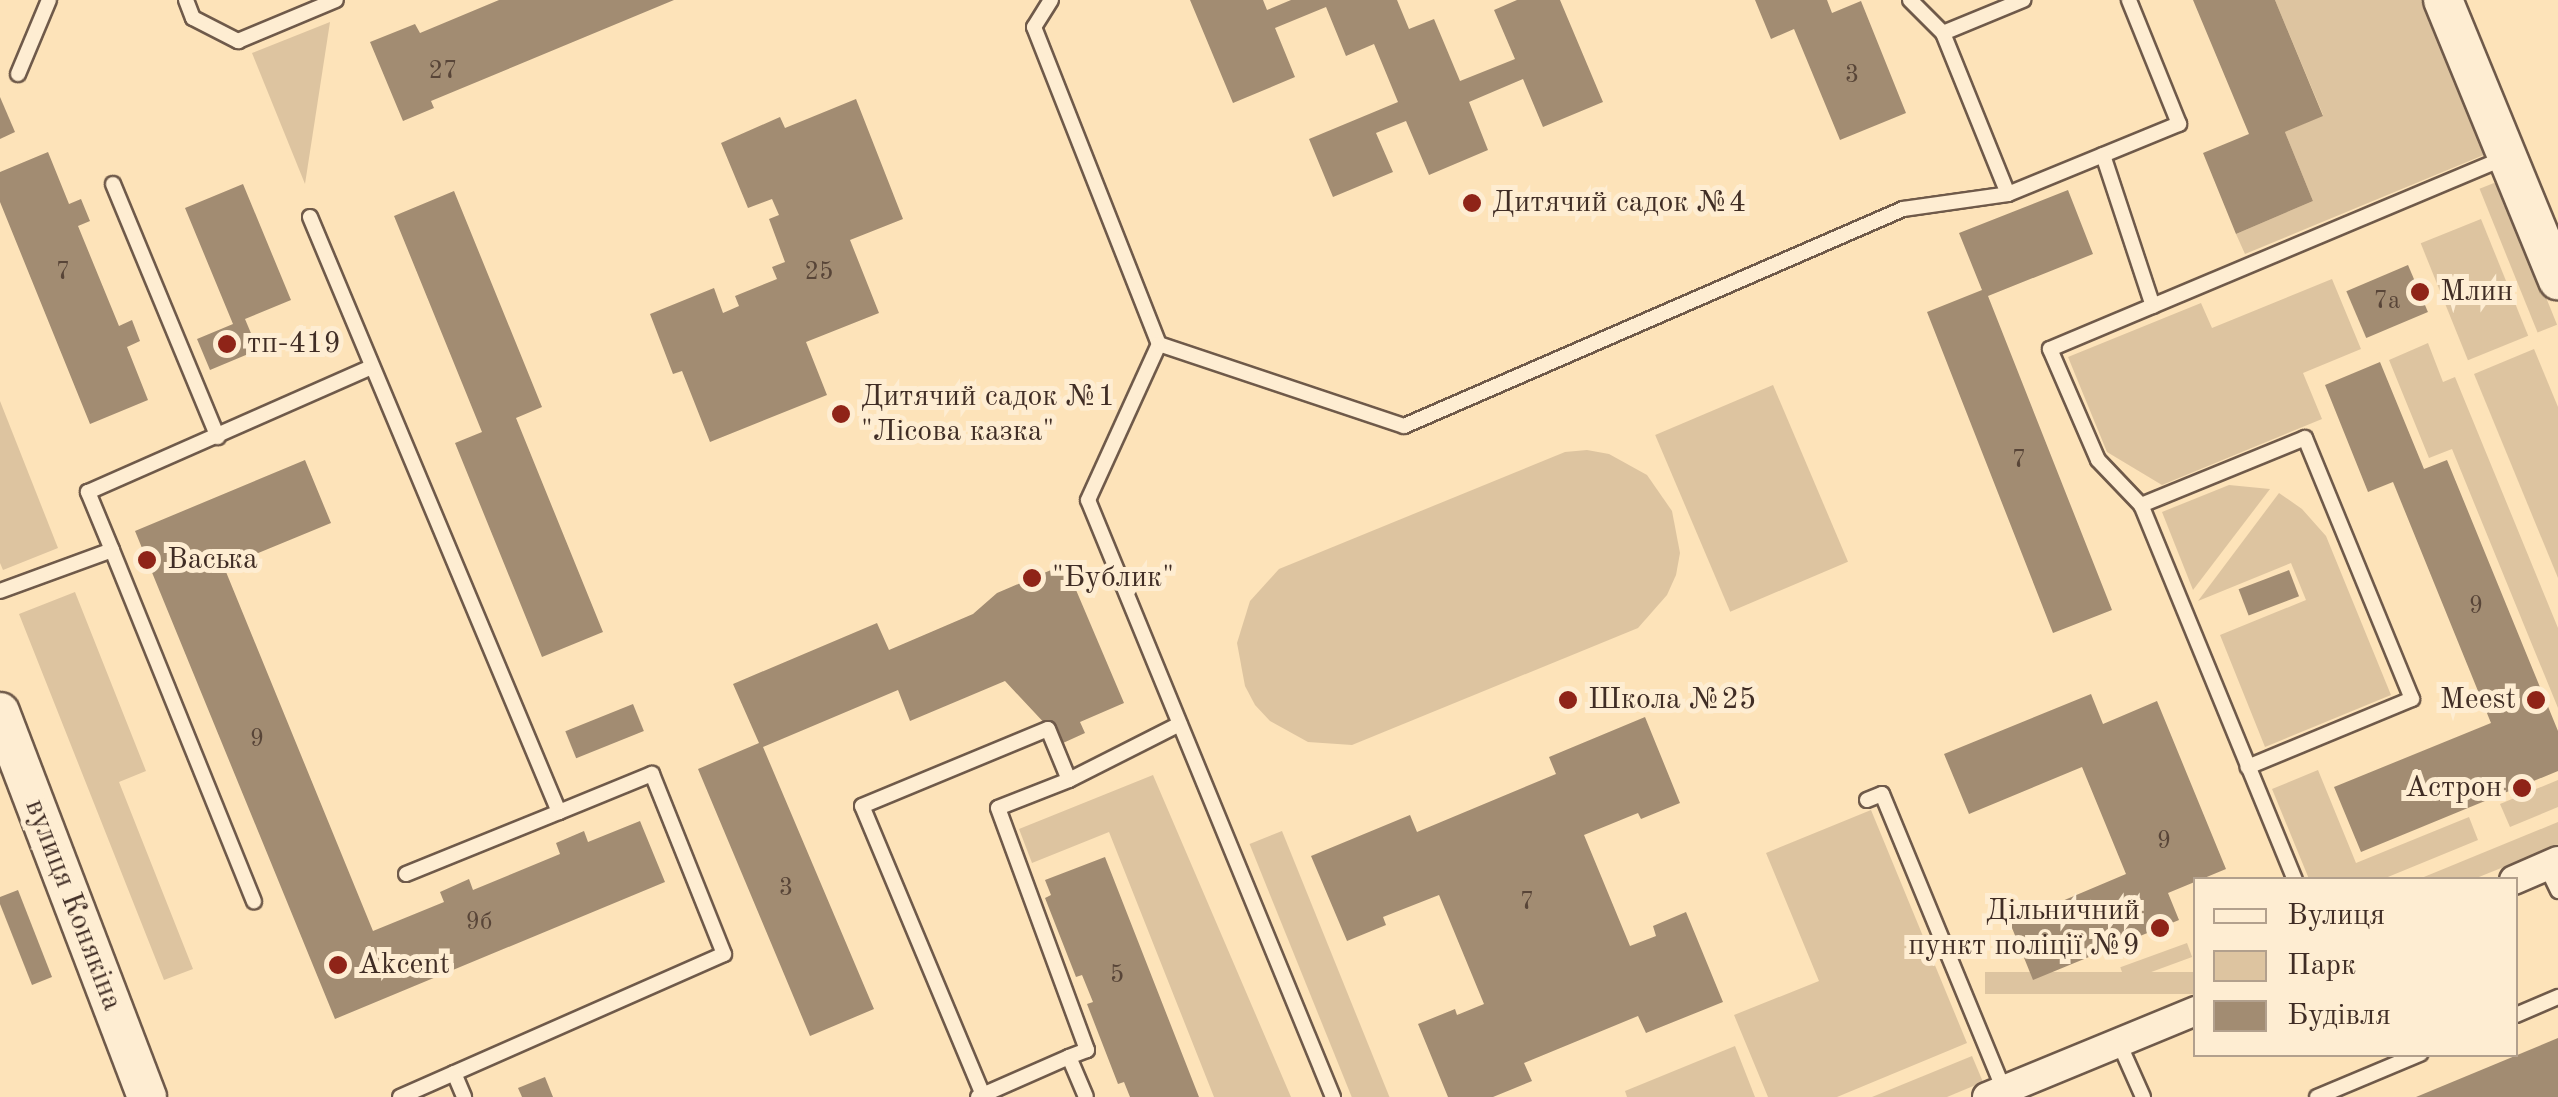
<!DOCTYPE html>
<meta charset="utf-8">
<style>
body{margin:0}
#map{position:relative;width:2558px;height:1097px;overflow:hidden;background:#fde3b9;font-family:"Old Standard TT",serif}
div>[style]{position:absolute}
.green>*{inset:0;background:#ddc4a0;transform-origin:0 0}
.building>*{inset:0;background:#a28c72;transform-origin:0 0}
.roads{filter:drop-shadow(2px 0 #6f5a4a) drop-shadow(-2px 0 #6f5a4a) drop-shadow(0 2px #6f5a4a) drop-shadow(0 -2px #6f5a4a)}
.lane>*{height:14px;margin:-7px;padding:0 7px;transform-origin:7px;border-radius:7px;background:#feedd2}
.street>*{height:28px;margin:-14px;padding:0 14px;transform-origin:14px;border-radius:14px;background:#feedd2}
.secondary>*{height:38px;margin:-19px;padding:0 19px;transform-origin:19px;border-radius:19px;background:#feedd2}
.dots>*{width:28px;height:28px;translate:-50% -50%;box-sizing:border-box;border:5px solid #feedd2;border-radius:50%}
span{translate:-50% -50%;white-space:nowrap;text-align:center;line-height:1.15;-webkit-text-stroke:10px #feedd2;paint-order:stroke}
.number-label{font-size:25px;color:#584538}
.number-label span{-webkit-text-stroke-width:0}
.poi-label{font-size:30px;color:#402d25}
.left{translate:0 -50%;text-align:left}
.right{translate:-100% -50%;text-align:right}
.street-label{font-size:30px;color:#402d25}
.legend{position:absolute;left:2193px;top:877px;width:325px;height:180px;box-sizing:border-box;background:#feedd2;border:2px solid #b2a08d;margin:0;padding:12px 18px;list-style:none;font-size:30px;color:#402d25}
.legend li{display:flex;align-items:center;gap:20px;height:50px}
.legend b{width:50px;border:2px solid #b2a08d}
</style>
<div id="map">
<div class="green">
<div style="clip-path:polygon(2275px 0,2428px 0,2491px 152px,2245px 254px,2236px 234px,2313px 201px,2285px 132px,2323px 115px)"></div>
<div style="clip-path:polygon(330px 22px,305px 184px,252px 53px)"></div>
<div style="left:2499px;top:181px;width:155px;height:21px;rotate:68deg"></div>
<div style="left:2481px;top:219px;width:126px;height:65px;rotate:68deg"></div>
<div style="clip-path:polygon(2332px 279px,2361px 349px,2303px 373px,2322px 419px,2162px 485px,2107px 452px,2068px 357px,2201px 303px,2212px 328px)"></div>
<div style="clip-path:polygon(2428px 343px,2443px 382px,2455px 377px,2558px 628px,2558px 708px,2452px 449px,2429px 458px,2389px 360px)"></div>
<div style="clip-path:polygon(2534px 349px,2558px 407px,2558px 578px,2474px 374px)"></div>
<div style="left:1773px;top:385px;width:192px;height:128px;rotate:67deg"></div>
<div style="clip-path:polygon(0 401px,58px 548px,3px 570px,0 563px)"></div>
<div style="clip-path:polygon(1587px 450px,1609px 454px,1647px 475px,1672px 511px,1680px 553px,1676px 575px,1667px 595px,1638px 628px,1352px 745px,1308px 742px,1270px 721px,1255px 705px,1245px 686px,1237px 643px,1250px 601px,1279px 569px,1565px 452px)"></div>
<div style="clip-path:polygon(2229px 485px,2270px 489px,2193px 590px,2162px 512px)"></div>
<div style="clip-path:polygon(2279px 493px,2302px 509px,2326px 536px,2391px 695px,2265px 747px,2220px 635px,2306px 600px,2291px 563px,2198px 601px)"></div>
<div style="clip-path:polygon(75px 592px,146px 771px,119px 782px,193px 969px,164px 980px,19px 614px)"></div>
<div style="clip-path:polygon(2318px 770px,2356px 863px,2469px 817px,2478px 840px,2383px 879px,2309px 879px,2272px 789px)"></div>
<div style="clip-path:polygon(1153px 775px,1291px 1097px,1214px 1097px,1109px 832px,1032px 863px,1019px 829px)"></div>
<div style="clip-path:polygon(2558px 780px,2558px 807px,2510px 827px,2500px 804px)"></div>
<div style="clip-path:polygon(1871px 810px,1967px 1043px,1837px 1097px,1768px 1097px,1734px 1015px,1819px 981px,1766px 853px)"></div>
<div style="clip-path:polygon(2558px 822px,2558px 845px,2474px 879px,2419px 879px)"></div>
<div style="left:1282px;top:831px;width:287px;height:35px;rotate:68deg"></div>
<div style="left:2187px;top:943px;width:15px;height:71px;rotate:70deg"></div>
<div style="left:2195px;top:972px;width:22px;height:210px;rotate:90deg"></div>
<div style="clip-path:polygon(1735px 1046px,1755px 1097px,1627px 1097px,1625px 1091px)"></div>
<div style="clip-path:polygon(1972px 1056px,1983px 1082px,1947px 1097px,1872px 1097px)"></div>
</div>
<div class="building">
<div style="clip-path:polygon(499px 0,674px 0,431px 101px,434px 108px,403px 121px,370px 42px,415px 24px,420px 33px)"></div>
<div style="clip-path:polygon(1190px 0,1263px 0,1267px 10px,1291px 0,1397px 0,1409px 29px,1434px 19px,1460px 81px,1515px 59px,1494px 10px,1517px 0,1560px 0,1603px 102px,1543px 127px,1523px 79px,1469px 102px,1488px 150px,1429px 175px,1406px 121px,1376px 133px,1393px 172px,1333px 197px,1309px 139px,1398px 102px,1374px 44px,1346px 56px,1326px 7px,1275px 28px,1295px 77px,1233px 103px)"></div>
<div style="clip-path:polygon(1755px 0,1827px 0,1832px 13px,1861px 1px,1906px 113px,1840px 140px,1794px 29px,1771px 39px)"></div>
<div style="clip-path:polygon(2193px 0,2275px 0,2323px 116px,2285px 132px,2313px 201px,2236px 234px,2203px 153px,2249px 134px)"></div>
<div style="clip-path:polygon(0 97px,15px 132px,0 139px)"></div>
<div style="clip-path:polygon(856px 99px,903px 219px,850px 240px,879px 313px,806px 342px,827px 395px,710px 442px,682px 371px,673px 374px,650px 314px,714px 288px,723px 313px,739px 306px,735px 296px,777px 279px,772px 267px,785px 262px,769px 219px,779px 215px,772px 199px,748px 208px,721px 143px,780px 117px,785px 128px)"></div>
<div style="clip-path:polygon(48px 152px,69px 204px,81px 199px,90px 221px,78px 226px,119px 326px,132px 320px,140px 341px,127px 347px,148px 400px,90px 424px,0 202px,0 172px)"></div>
<div style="clip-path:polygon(243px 184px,291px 300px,245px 319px,258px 350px,210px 370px,197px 339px,233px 324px,185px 208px)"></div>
<div style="clip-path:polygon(2068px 190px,2093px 254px,1988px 296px,2112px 610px,2053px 633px,1927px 312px,1982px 290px,1959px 233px)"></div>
<div style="clip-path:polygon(454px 191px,542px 407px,516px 418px,603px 632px,542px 657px,455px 443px,482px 432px,394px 216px)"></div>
<div style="left:2408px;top:265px;width:51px;height:67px;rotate:67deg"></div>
<div style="clip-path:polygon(2380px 362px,2424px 469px,2447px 460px,2558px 731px,2558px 771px,2361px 852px,2334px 787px,2491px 723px,2393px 482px,2368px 492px,2325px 385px)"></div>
<div style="clip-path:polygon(305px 460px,331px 523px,224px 567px,373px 931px,444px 902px,440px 892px,469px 879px,473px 890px,560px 854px,556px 843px,584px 831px,588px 842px,640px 821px,665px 882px,335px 1019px,135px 531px)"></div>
<div style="clip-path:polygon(1065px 564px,1124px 703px,1080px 722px,1085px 733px,1063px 743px,1005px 681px,910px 721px,898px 690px,763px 747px,874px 1009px,810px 1036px,698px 769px,759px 743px,733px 684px,877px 623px,889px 650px,973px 614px,997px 593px)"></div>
<div style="left:2289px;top:570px;width:28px;height:54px;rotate:69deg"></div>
<div style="clip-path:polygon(2091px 694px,2103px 724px,2157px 701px,2226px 869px,2168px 893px,2179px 920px,2033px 980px,2010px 923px,2126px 874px,2082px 767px,1969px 814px,1944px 754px)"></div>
<div style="left:633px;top:704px;width:29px;height:73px;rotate:68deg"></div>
<div style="clip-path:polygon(1645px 717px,1680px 803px,1641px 819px,1638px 813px,1584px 835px,1630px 946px,1656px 936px,1653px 926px,1686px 912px,1723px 1002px,1646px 1033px,1638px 1016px,1524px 1063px,1532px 1081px,1493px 1097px,1448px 1097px,1418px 1024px,1455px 1009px,1457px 1015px,1484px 1004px,1439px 895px,1383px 917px,1386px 925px,1347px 941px,1311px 856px,1410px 815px,1417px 832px,1556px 774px,1549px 757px)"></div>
<div style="clip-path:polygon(1105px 857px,1199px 1097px,1130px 1097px,1124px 1082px,1118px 1084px,1087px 1004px,1093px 1002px,1082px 975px,1076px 977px,1045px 898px,1051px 895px,1045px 880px)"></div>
<div style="clip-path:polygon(18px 890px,52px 977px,32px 985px,0 904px,0 897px)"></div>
<div style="clip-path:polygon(2558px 1038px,2558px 1097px,2416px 1097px)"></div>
<div style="clip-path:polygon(545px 1077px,553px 1097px,522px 1097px,518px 1088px)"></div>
</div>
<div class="roads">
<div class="lane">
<div style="left:186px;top:0;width:19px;rotate:69deg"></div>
<div style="left:193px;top:18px;width:51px;rotate:27.1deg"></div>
<div style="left:238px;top:41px;width:106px;rotate:-22.7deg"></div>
<div style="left:1051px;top:0;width:32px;rotate:122deg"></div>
<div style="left:1034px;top:27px;width:341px;rotate:68.5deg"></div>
<div style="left:1910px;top:0;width:47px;rotate:45deg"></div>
<div style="left:18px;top:74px;width:80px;rotate:-67.3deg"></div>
<div style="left:2103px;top:155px;width:159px;rotate:71.7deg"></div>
<div style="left:113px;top:184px;width:274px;rotate:67.5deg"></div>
<div style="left:2008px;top:194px;width:174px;rotate:-112deg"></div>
<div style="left:1943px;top:33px;width:87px;rotate:-22.4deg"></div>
<div style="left:310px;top:217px;width:645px;rotate:67.29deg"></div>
<div style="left:559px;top:812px;width:165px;rotate:157.9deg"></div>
<div style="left:2141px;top:505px;width:177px;rotate:-22.2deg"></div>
<div style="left:2305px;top:438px;width:282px;rotate:67.7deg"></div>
<div style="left:2412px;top:699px;width:178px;rotate:157.5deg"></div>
<div style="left:112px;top:550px;width:379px;rotate:68deg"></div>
<div style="left:0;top:591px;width:119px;rotate:-20.1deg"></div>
<div style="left:112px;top:550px;width:63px;rotate:-112.5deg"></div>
<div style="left:88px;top:492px;width:309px;rotate:-23.8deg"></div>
<div style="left:1069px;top:780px;width:76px;rotate:158.5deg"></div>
<div style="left:998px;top:808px;width:258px;rotate:69.8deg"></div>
<div style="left:1087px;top:1050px;width:19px;rotate:159deg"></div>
<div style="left:1867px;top:800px;width:16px;rotate:-22deg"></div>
<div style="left:1882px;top:794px;width:320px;rotate:67.6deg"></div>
<div style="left:2546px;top:866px;width:28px;rotate:64deg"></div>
<div style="left:2295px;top:880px;width:405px;rotate:-112.3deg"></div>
<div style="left:2141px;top:505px;width:62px;rotate:-133.7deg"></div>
<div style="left:2098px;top:460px;width:121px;rotate:-113.4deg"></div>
<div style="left:2050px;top:349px;width:491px;rotate:-22.8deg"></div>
<div style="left:2516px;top:1015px;width:46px;rotate:-23.2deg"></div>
<div style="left:2119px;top:1043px;width:59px;rotate:66deg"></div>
<div style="left:454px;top:1073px;width:26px;rotate:67deg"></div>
<div style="left:983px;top:1095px;width:313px;rotate:-112.7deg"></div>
<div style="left:862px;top:806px;width:201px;rotate:-22.5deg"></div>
<div style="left:1048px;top:729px;width:55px;rotate:67.6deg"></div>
<div style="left:1069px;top:780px;width:124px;rotate:-26.8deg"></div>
<div style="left:400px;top:1097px;width:354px;rotate:-23.8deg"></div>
<div style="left:724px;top:954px;width:194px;rotate:-111.8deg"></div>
<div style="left:652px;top:774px;width:100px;rotate:157.8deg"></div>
<div style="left:978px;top:1097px;width:99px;rotate:-23.7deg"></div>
<div style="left:1069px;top:1057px;width:43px;rotate:67deg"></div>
<div style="left:1333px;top:1097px;width:645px;rotate:-112.31deg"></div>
<div style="left:1088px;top:500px;width:171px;rotate:-65.5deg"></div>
<div style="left:1159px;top:344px;width:258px;rotate:18.5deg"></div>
<div style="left:1404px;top:426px;width:544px;rotate:-23.5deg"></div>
<div style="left:1903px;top:209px;width:106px;rotate:-8.1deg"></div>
<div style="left:2008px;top:194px;width:185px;rotate:-22.3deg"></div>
<div style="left:2179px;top:124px;width:134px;rotate:-112deg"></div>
<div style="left:2317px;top:1097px;width:112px;rotate:-22.7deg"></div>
</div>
<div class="street">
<div style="left:2514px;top:880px;width:48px;rotate:-23.4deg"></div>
<div style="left:1987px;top:1097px;width:226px;rotate:-22.4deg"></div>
</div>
<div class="secondary">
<div style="left:2443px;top:0;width:303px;rotate:67.7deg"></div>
<div style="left:0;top:712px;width:412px;rotate:69.1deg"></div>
</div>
</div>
<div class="dots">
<div style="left:1472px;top:203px;background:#8f2418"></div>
<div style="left:2420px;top:292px;background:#8f2418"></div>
<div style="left:227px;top:344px;background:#8f2418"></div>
<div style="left:841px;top:414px;background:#8f2418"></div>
<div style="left:147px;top:560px;background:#8f2418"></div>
<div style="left:1032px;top:578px;background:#8f2418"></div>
<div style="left:1568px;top:700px;background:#8f2418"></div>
<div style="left:2536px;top:700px;background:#8f2418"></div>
<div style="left:2522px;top:788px;background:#8f2418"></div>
<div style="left:2160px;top:928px;background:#8f2418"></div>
<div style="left:338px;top:965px;background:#8f2418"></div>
</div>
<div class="number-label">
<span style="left:443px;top:72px">27</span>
<span style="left:1852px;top:76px">3</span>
<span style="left:63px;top:273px">7</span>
<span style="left:819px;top:273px">25</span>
<span style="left:2387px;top:302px">7а</span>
<span style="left:2019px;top:461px">7</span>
<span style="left:2476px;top:607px">9</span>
<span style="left:257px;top:740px">9</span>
<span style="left:2164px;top:842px">9</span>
<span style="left:786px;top:889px">3</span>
<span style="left:1527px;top:903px">7</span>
<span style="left:479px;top:923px">9б</span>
<span style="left:1117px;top:976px">5</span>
</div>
<div class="poi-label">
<span class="left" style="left:1492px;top:203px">Дитячий садок №4</span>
<span class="left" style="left:2440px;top:292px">Млин</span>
<span class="left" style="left:247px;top:344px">тп-419</span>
<span class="left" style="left:861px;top:414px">Дитячий садок №1<br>"Лісова казка"</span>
<span class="left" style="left:167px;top:560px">Васька</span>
<span class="left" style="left:1052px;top:578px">"Бублик"</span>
<span class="left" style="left:1588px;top:700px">Школа №25</span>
<span class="right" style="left:2516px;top:700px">Meest</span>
<span class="right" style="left:2502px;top:788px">Астрон</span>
<span class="right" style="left:2140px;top:928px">Дільничний<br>пункт поліції №9</span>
<span class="left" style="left:358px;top:965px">Akcent</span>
</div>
<div class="street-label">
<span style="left:73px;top:905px;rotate:69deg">вулиця Конякіна</span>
</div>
<ul class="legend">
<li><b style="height:12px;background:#feedd2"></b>Вулиця</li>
<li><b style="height:28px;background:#ddc4a0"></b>Парк</li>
<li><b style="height:28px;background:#a28c72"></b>Будівля</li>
</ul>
</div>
